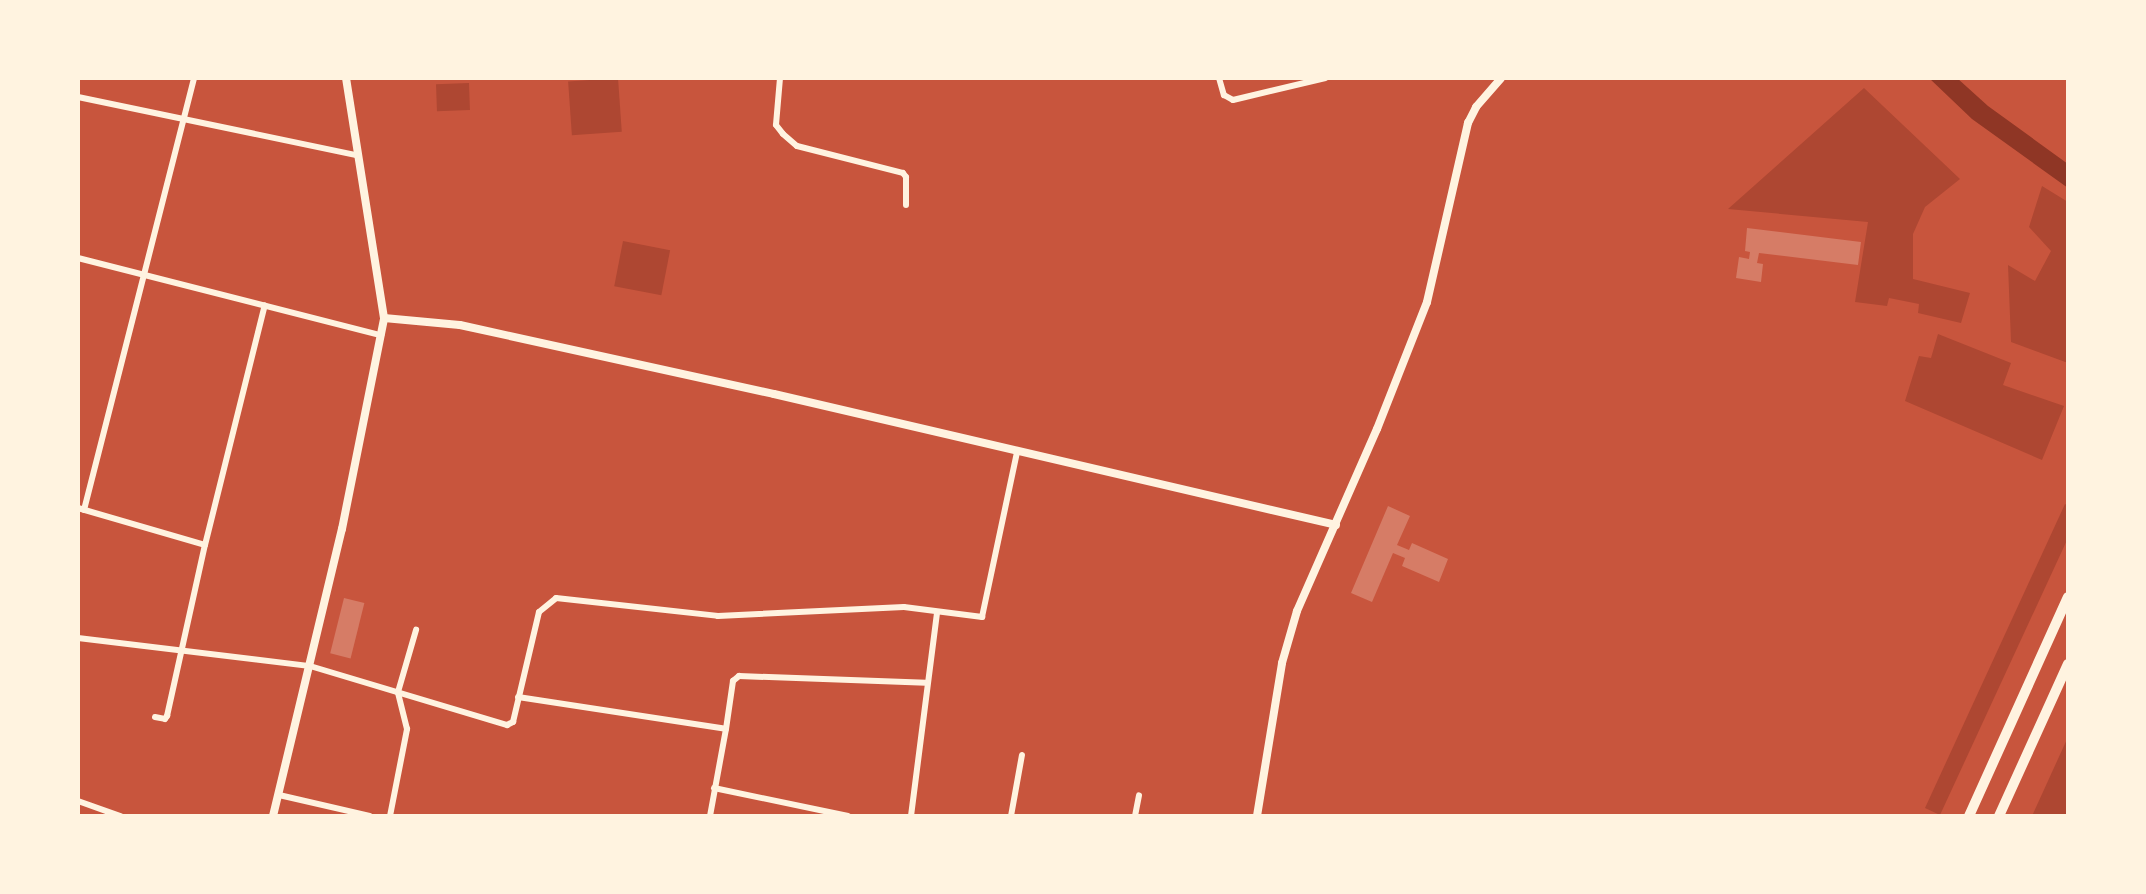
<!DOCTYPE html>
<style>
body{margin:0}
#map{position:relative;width:2146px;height:894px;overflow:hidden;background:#c8553d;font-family:"PT Sans Narrow",sans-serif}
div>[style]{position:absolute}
.green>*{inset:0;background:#ae4732;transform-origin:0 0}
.water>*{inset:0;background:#8f3625}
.building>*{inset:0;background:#d67c66;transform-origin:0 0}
.minor>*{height:6px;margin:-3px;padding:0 3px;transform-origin:3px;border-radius:3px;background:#fff3e0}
.tertiary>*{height:8px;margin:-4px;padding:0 4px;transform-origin:4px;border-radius:4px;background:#fff3e0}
.primary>*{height:10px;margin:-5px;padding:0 5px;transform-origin:5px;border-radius:5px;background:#fff3e0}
span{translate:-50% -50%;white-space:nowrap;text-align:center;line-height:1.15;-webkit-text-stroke:8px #fff3e0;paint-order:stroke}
.frame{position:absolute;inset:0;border:80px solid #fff3e0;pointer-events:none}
</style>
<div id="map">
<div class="green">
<div style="left:618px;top:78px;width:54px;height:50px;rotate:86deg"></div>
<div style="left:469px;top:83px;width:27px;height:33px;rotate:88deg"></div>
<div style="clip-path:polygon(1864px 88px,1960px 179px,1925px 207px,1913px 234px,1913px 279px,1970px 293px,1961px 323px,1918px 313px,1919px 304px,1889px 298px,1887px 306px,1855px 302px,1868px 222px,1728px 209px)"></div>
<div style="clip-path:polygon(2042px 186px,2068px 202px,2068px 363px,2011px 342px,2008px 265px,2035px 281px,2051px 251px,2029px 227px)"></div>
<div style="left:623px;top:241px;width:48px;height:46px;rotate:11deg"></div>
<div style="clip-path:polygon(1938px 334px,2011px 363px,2003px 385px,2064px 406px,2042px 460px,1905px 401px,1919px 356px,1931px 358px)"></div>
<div style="clip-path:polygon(2065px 504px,2068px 506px,2068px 538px,1940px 815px,1925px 808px)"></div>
<div style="clip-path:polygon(2068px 737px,2068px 816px,2032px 816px)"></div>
</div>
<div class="water">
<div style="clip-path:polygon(1929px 78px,1957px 78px,1988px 106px,2068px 164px,2068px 188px,1972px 119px)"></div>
</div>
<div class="building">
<div style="clip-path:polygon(1747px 228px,1861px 242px,1858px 265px,1759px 253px,1757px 263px,1763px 264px,1761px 282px,1736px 278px,1739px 257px,1749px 259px,1750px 252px,1745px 251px)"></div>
<div style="clip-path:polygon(1388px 506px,1410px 516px,1397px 545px,1409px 550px,1412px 543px,1448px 559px,1439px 582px,1402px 566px,1405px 558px,1393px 553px,1372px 602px,1351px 593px)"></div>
<div style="left:344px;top:598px;width:21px;height:57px;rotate:14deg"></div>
</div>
<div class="minor">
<div style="left:780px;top:78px;width:47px;rotate:94.9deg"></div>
<div style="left:776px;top:125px;width:11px;rotate:52deg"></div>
<div style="left:783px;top:134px;width:18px;rotate:41deg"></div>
<div style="left:797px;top:146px;width:109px;rotate:14.3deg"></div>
<div style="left:903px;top:173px;width:5px;rotate:53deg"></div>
<div style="left:906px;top:177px;width:28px;rotate:90deg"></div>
<div style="left:1219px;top:78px;width:18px;rotate:74deg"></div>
<div style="left:1224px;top:95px;width:10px;rotate:29deg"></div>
<div style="left:1233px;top:100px;width:95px;rotate:-13.4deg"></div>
<div style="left:78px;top:97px;width:283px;rotate:11.8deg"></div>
<div style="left:78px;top:258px;width:313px;rotate:14.3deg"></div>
<div style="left:78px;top:508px;width:132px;rotate:16.2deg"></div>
<div style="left:84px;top:510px;width:446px;rotate:-75.7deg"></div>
<div style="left:78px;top:638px;width:234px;rotate:6.9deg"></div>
<div style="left:310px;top:666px;width:206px;rotate:16.7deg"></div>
<div style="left:507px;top:725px;width:7px;rotate:-27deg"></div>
<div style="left:513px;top:722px;width:113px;rotate:-76.7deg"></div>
<div style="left:539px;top:612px;width:22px;rotate:-39deg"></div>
<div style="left:556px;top:598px;width:163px;rotate:6.3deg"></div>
<div style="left:718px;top:616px;width:186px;rotate:-2.8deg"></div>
<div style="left:904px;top:607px;width:79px;rotate:7.3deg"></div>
<div style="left:982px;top:617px;width:169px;rotate:-78deg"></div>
<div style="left:518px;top:697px;width:210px;rotate:8.7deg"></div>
<div style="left:726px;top:729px;width:49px;rotate:-81.7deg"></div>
<div style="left:733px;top:681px;width:8px;rotate:-40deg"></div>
<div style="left:739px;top:676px;width:187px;rotate:2.1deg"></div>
<div style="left:155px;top:717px;width:10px;rotate:11deg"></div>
<div style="left:165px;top:719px;width:4px;rotate:-56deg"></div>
<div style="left:167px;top:716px;width:175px;rotate:-77.5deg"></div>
<div style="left:205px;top:545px;width:247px;rotate:-76deg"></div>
<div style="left:714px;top:788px;width:137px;rotate:11.8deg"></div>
<div style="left:279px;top:795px;width:93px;rotate:13deg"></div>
<div style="left:78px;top:801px;width:45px;rotate:19.7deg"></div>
<div style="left:390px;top:816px;width:89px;rotate:-78.9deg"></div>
<div style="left:407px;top:729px;width:38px;rotate:-104deg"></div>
<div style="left:398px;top:692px;width:65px;rotate:-73.8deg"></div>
<div style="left:710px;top:816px;width:88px;rotate:-79.6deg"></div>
<div style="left:911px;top:816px;width:205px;rotate:-82.7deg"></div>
<div style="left:1011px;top:816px;width:62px;rotate:-79.8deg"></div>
<div style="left:1135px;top:816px;width:21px;rotate:-79deg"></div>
</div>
<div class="tertiary">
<div style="left:384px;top:318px;width:76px;rotate:5.3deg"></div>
<div style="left:460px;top:325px;width:321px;rotate:12.4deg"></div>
<div style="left:774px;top:394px;width:577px;rotate:13.12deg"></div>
<div style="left:273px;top:816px;width:295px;rotate:-76.5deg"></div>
<div style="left:342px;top:529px;width:215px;rotate:-78.7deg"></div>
<div style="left:384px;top:318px;width:243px;rotate:-99deg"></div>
<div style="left:1257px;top:816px;width:155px;rotate:-80.7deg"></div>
<div style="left:1282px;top:663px;width:54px;rotate:-73.9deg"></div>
<div style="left:1297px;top:611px;width:199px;rotate:-66.3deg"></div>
<div style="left:1377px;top:429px;width:136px;rotate:-68.5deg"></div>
<div style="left:1427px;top:302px;width:184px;rotate:-77.1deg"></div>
<div style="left:1468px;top:123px;width:18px;rotate:-63deg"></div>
<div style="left:1476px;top:107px;width:38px;rotate:-49deg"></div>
</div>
<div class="primary">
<div style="left:1969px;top:816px;width:240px;rotate:-65.7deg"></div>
<div style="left:1999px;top:816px;width:167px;rotate:-65.6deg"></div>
</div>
<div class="frame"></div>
</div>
